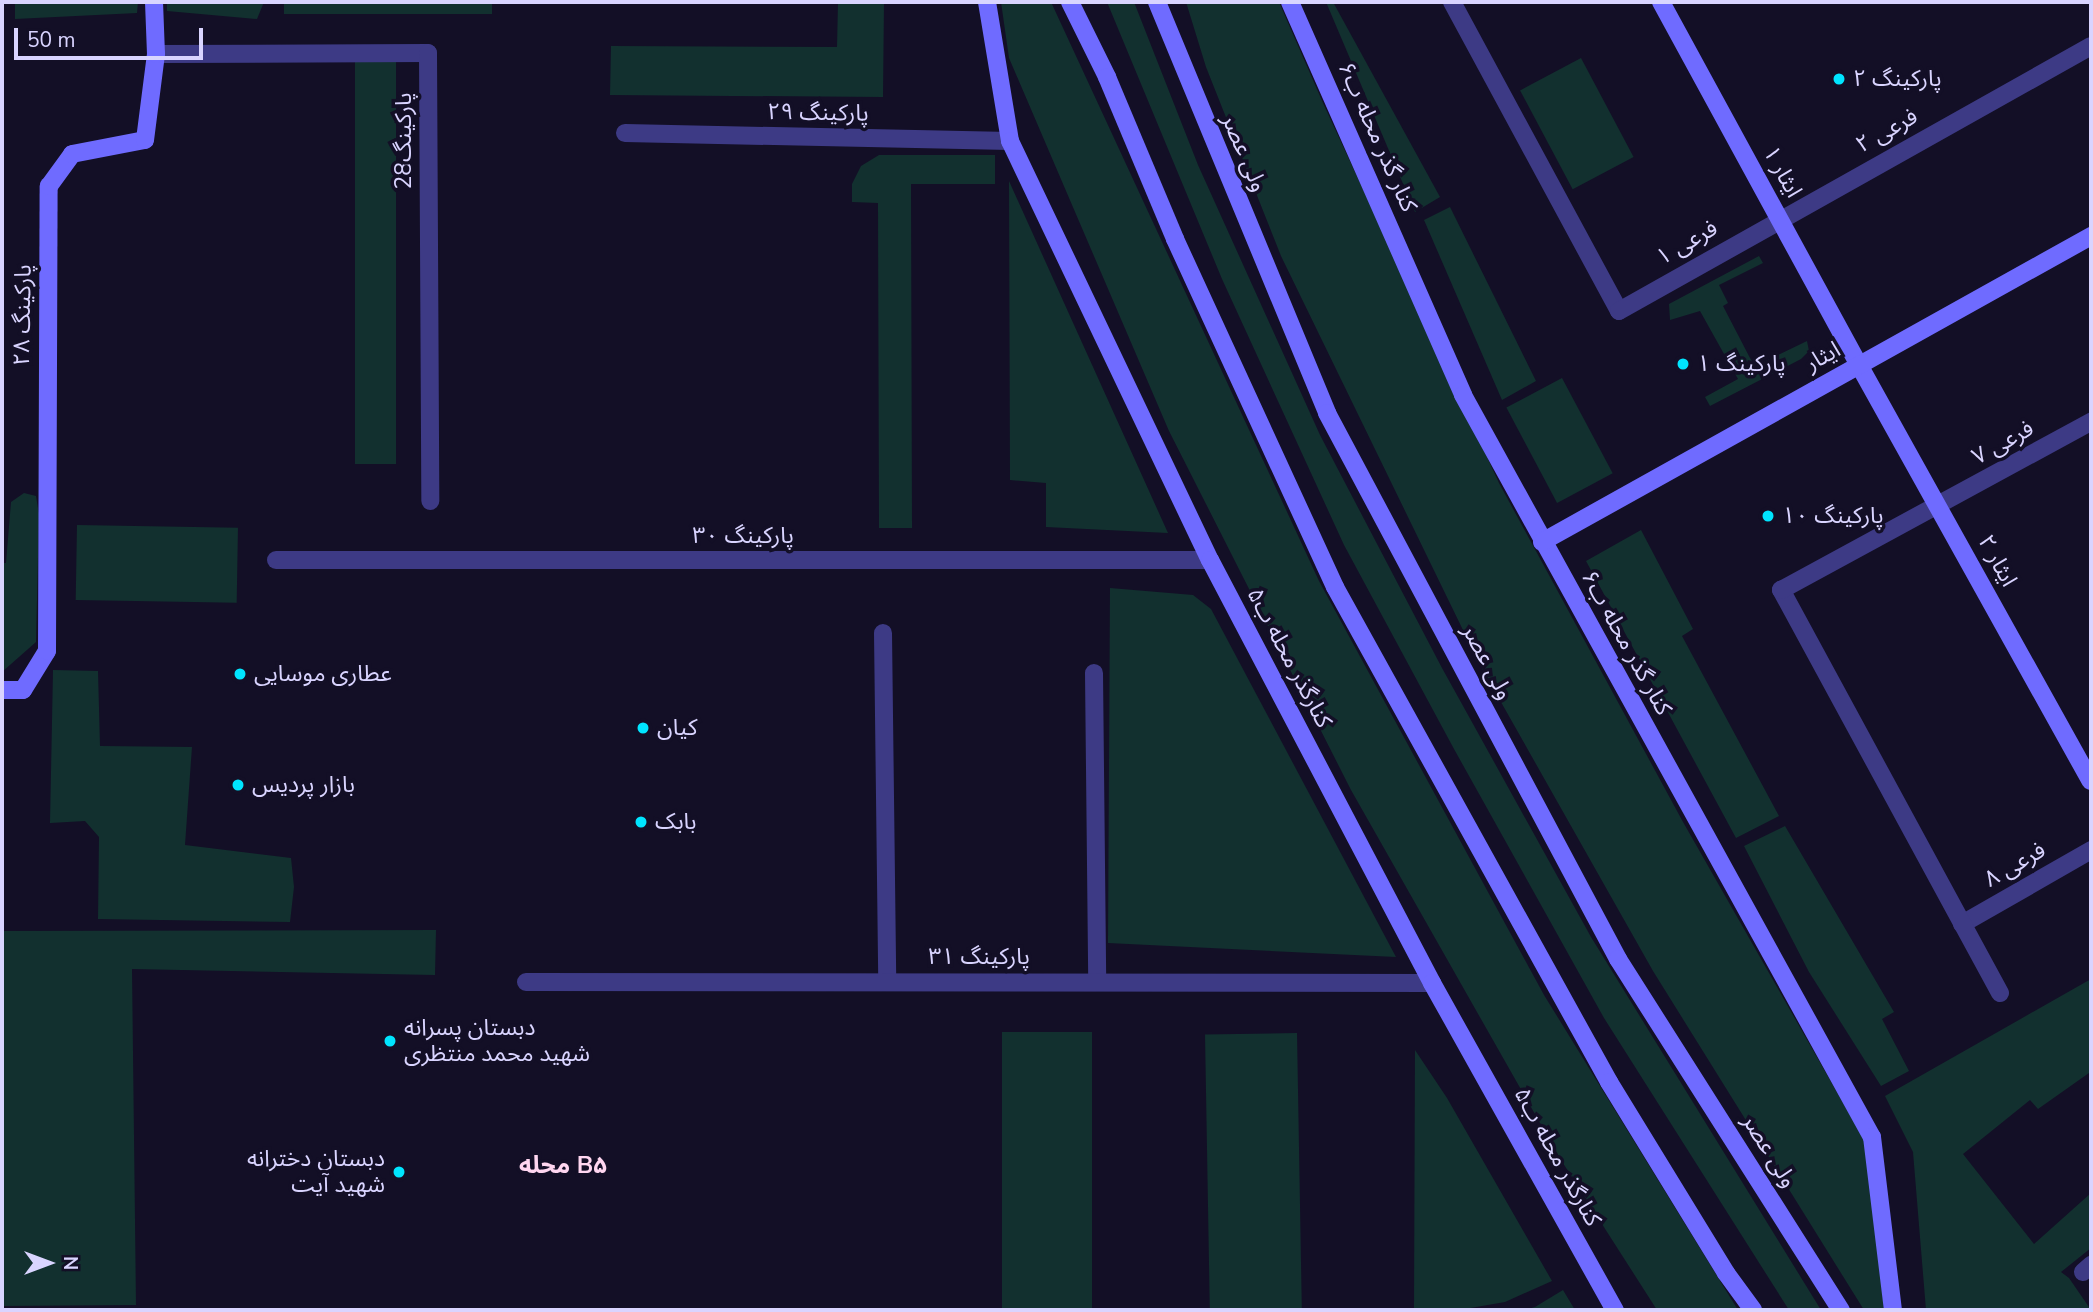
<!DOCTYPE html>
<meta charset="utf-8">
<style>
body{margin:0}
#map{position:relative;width:2093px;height:1312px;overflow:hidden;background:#130f26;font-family:"Nunito Sans","Noto Sans Arabic",sans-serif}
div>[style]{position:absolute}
.green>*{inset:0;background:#12302f;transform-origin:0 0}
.street>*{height:18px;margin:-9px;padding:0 9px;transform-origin:9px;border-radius:9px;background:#3d3a85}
.secondary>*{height:18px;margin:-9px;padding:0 9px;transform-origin:9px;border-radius:9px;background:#6f6bff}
.dots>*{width:19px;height:19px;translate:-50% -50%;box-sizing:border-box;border:4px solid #130f26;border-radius:50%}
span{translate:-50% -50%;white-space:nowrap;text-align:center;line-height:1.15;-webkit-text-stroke:7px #130f26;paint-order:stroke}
.poi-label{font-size:23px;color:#d9d4ff}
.left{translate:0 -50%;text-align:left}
.right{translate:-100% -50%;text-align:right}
.street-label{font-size:23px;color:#d9d4ff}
.neighbourhood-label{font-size:24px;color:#ffd6f0;font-weight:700}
.frame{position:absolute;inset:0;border:4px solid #d9d4ff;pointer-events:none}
.north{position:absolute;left:14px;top:1228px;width:70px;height:70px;-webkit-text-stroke:5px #130f26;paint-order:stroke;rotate:90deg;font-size:19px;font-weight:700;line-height:28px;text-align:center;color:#d9d4ff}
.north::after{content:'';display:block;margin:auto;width:24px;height:32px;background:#d9d4ff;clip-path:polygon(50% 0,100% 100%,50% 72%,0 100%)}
.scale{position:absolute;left:14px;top:28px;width:189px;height:32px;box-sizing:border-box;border:4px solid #d9d4ff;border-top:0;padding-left:9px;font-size:21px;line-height:24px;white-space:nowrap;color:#d9d4ff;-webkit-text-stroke:5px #130f26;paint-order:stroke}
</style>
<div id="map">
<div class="green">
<div style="clip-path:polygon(15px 2px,138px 2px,137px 13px,15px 19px)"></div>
<div style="clip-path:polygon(167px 2px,264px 2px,257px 19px,167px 11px)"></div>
<div style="left:284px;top:2px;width:208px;height:12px"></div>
<div style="clip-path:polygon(838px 2px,884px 2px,883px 97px,610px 95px,611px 46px,837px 47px)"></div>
<div style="clip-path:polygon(1001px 2px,1051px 2px,1319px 581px,1544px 995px,1738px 1310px,1657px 1310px,1561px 1160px,1351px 790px,1169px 431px,1009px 58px)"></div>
<div style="clip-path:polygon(1107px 2px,1134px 2px,1198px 165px,1320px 435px,1442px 668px,1591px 937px,1821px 1310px,1789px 1310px,1604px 1018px,1454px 749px,1344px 545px,1222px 279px)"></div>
<div style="clip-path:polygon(1186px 2px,1279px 2px,1323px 103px,1499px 483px,1683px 822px,1867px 1145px,1884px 1310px,1864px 1310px,1653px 971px,1480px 665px,1281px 256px,1206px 67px)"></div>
<div style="clip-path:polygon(1326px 2px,1333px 2px,1440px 197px,1415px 212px)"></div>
<div style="left:1581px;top:58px;width:112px;height:69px;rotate:62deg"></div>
<div style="left:355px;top:60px;width:41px;height:404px"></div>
<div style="clip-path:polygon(879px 155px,995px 155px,995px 184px,911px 184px,912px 528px,879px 528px,878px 203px,852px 202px,852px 184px,861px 166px)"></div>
<div style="clip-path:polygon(1009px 181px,1168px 533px,1046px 527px,1046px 483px,1010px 480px)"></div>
<div style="clip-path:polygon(1450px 207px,1536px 381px,1502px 400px,1424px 220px)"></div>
<div style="clip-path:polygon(1759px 256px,1763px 263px,1719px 285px,1728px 303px,1723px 306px,1750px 358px,1755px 366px,1807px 341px,1809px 351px,1801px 359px,1710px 406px,1705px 397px,1738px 379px,1700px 311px,1670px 320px,1669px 304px)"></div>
<div style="left:1562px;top:378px;width:108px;height:63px;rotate:62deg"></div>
<div style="clip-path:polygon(24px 493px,36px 496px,39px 514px,36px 642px,2px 672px,2px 563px,6px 563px,11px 502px)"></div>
<div style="left:77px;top:525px;width:161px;height:75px;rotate:1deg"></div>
<div style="clip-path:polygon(1641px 530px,1693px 629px,1682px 636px,1779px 816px,1736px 838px,1586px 561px)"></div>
<div style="clip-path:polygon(1110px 588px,1193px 595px,1211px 609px,1396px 957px,1108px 943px)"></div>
<div style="clip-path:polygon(53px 670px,98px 671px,100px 746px,192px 747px,185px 845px,291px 858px,294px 887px,290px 922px,98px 919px,99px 837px,85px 821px,50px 823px)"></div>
<div style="clip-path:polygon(1785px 826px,1894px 1012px,1882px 1019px,1909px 1071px,1881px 1086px,1809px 972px,1744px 846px)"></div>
<div style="clip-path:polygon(436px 930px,435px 975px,132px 969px,136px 1305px,2px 1306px,2px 931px)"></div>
<div style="clip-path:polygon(2091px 979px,2091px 1075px,2089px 1073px,2038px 1109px,2030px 1100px,1963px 1154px,2034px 1244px,2091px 1193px,2091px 1248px,2061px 1272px,2069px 1278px,2091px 1310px,1926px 1310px,1913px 1152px,1885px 1096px)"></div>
<div style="left:1002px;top:1032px;width:90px;height:277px"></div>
<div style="left:1297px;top:1033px;width:277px;height:92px;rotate:89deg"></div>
<div style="clip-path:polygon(1415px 1050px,1447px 1098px,1552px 1281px,1505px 1302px,1459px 1310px,1414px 1310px)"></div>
<div style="clip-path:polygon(1563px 1290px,1575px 1310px,1524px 1310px,1535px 1307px)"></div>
</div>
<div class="street">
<div style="left:1452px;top:2px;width:351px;rotate:61.6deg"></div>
<div style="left:1619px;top:311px;width:541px;rotate:-29.31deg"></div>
<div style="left:156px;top:54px;width:272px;rotate:-0.2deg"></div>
<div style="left:428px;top:53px;width:448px;rotate:89.7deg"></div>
<div style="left:625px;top:133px;width:385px;rotate:1.2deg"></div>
<div style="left:276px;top:560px;width:934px"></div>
<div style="left:883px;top:633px;width:348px;rotate:89.3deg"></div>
<div style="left:1094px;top:673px;width:309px;rotate:89.4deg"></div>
<div style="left:1962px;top:924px;width:149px;rotate:-29.8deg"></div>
<div style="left:526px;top:982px;width:906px;rotate:0.06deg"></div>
<div style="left:2000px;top:993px;width:459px;rotate:-118.5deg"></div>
<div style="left:1781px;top:590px;width:353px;rotate:-28.5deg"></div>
<div style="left:2083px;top:1272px;width:11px;rotate:-41deg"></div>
</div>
<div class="secondary">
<div style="left:987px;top:2px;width:141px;rotate:80.6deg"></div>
<div style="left:1010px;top:141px;width:464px;rotate:64.5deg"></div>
<div style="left:1210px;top:560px;width:478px;rotate:62.3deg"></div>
<div style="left:1432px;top:983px;width:375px;rotate:60.8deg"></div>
<div style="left:1070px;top:2px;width:84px;rotate:63.7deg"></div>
<div style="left:1107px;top:77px;width:176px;rotate:67.2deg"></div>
<div style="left:1175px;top:239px;width:383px;rotate:65.3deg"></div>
<div style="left:1335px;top:587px;width:566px;rotate:61.03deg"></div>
<div style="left:1609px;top:1082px;width:224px;rotate:58.5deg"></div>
<div style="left:1726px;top:1273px;width:46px;rotate:53.9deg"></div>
<div style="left:1157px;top:2px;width:445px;rotate:67.5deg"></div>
<div style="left:1327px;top:413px;width:619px;rotate:61.94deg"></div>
<div style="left:1618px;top:959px;width:416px;rotate:57.6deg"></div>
<div style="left:1290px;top:2px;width:429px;rotate:66.2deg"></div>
<div style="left:1463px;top:395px;width:847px;rotate:61.14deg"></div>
<div style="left:1872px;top:1137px;width:174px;rotate:83.1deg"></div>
<div style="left:1661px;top:2px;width:413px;rotate:61.4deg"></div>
<div style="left:1859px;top:365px;width:476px;rotate:60.9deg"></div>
<div style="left:1542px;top:542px;width:629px;rotate:-29.13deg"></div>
<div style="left:2px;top:690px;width:21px"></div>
<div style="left:23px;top:690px;width:46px;rotate:-58.4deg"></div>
<div style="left:47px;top:651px;width:465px;rotate:-89.8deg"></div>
<div style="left:49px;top:186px;width:39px;rotate:-54deg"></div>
<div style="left:72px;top:154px;width:74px;rotate:-10.9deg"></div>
<div style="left:145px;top:140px;width:87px;rotate:-82.7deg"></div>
<div style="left:156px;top:54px;width:52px;rotate:-92.2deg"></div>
</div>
<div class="dots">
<div style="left:1839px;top:79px;background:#00e5ff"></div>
<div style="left:1683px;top:364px;background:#00e5ff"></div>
<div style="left:1768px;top:516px;background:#00e5ff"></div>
<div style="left:240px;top:674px;background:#00e5ff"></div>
<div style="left:643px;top:728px;background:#00e5ff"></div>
<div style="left:238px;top:785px;background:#00e5ff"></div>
<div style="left:641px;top:822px;background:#00e5ff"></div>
<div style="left:390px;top:1041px;background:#00e5ff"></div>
<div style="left:399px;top:1172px;background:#00e5ff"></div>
</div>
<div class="poi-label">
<span class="left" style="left:1853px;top:79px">پارکینگ ۲</span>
<span class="left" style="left:1697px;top:364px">پارکینگ ۱</span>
<span class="left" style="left:1782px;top:516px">پارکینگ ۱۰</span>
<span class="left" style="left:254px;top:674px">عطاری موسایی</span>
<span class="left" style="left:657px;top:728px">کیان</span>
<span class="left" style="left:252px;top:785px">بازار پردیس</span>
<span class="left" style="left:655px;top:822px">بابک</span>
<span class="left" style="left:404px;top:1041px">دبستان پسرانه<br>شهید محمد منتظری</span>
<span class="right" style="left:385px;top:1172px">دبستان دخترانه<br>شهید آیت</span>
</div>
<div class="street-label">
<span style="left:818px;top:113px;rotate:1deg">پارکینگ ۲۹</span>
<span style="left:1887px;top:131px;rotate:-29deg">فرعی ۲</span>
<span style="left:1377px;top:137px;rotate:66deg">کنار گذر محله ب۶</span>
<span style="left:404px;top:141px;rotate:-90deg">پارکینگ28</span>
<span style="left:1244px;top:153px;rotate:67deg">ولی عصر</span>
<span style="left:1782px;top:172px;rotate:61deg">ایثار ۱</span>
<span style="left:1687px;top:243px;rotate:-30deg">فرعی ۱</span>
<span style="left:23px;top:315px;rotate:-89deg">پارکینگ ۲۸</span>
<span style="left:1823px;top:357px;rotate:-29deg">ایثار</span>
<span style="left:2003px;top:443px;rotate:-29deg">فرعی ۷</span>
<span style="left:743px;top:536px">پارکینگ ۳۰</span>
<span style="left:1997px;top:561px;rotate:61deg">ایثار ۲</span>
<span style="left:1626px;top:643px;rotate:61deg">کنار گذر محله ب۶</span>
<span style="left:1289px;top:658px;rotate:62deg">کنارگذر محله ب۵</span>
<span style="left:1487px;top:662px;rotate:62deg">ولی عصر</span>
<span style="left:2015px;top:865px;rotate:-30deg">فرعی ۸</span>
<span style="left:979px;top:957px">پارکینگ ۳۱</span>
<span style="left:1769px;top:1151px;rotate:58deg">ولی عصر</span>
<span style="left:1557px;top:1157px;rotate:61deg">کنارگذر محله ب۵</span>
</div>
<div class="neighbourhood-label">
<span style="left:563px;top:1166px">محله B۵</span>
</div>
<div class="frame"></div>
<div class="north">N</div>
<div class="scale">50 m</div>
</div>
